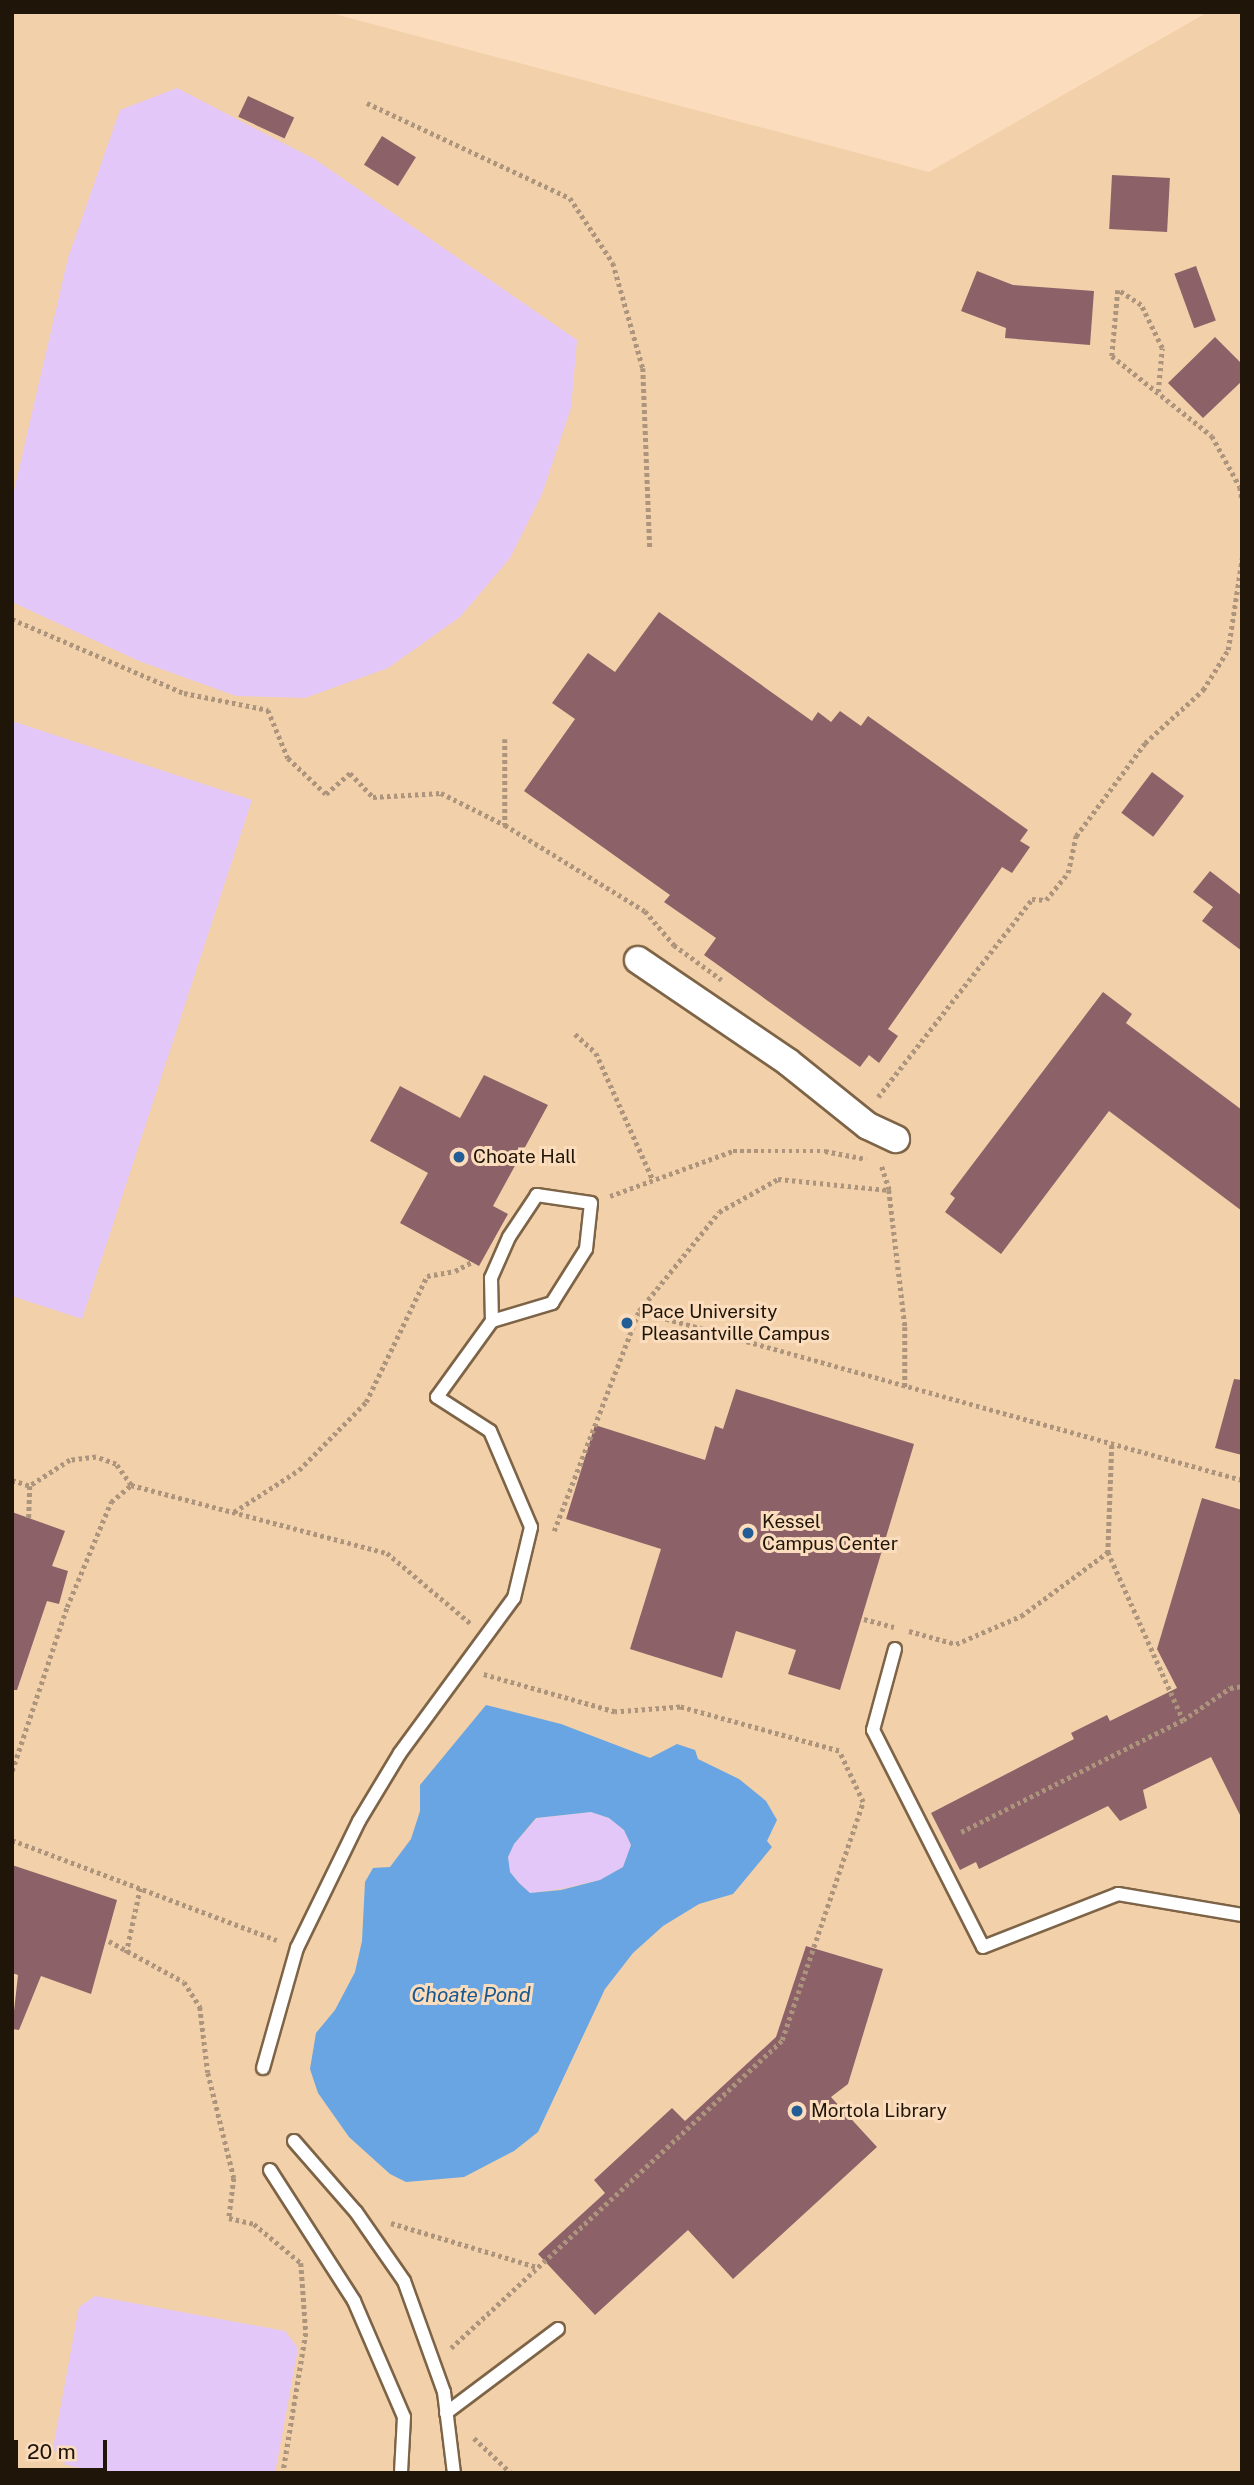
<!DOCTYPE html>
<style>
body{margin:0}
#map{position:relative;width:1254px;height:2485px;overflow:hidden;background:#fbddbd;font-family:"Public Sans",sans-serif}
div>[style]{position:absolute}
.built>*{inset:0;background:#f2d0a9}
.green>*{inset:0;background:#e3c7f9}
.water>*{inset:0;background:#68a5e2}
.building>*{inset:0;background:#8c6268;transform-origin:0 0}
.path>*{height:4.5px;margin-top:-2.25px;transform-origin:0;background:repeating-linear-gradient(90deg,#ac957c 0 3.5px,transparent 0 7px)}
.roads{filter:drop-shadow(2px 0 #7e6447) drop-shadow(-2px 0 #7e6447) drop-shadow(0 2px #7e6447) drop-shadow(0 -2px #7e6447)}
.lane>*{height:12px;margin:-6px;padding:0 6px;transform-origin:6px;border-radius:6px;background:#fff}
.street>*{height:26px;margin:-13px;padding:0 13px;transform-origin:13px;border-radius:13px;background:#fff}
.dots>*{width:19px;height:19px;translate:-50% -50%;box-sizing:border-box;border:4px solid #fbddbd;border-radius:50%}
span{translate:-50% -50%;white-space:nowrap;text-align:center;line-height:1.15;-webkit-text-stroke:6px #fbddbd;paint-order:stroke}
.poi-label{font-size:19px;color:#201509}
.left{translate:0 -50%;text-align:left}
.water-label{font-size:21px;color:#195992;font-style:italic}
.frame{position:absolute;inset:0;border:14px solid #201509;pointer-events:none}
.scale{position:absolute;left:14px;top:2440px;width:93px;height:32px;box-sizing:border-box;border:4px solid #201509;border-top:0;padding-left:9px;font-size:21px;line-height:24px;white-space:nowrap;color:#201509;-webkit-text-stroke:5px #fbddbd;paint-order:stroke}
</style>
<div id="map">
<div class="built">
<div style="clip-path:polygon(12px 12px,327px 12px,929px 172px,1208px 12px,1242px 12px,1242px 2473px,12px 2473px)"></div>
</div>
<div class="green">
<div style="clip-path:polygon(177px 88px,316px 160px,577px 340px,571px 408px,542px 494px,510px 558px,460px 617px,388px 668px,305px 698px,236px 696px,139px 661px,12px 602px,12px 499px,68px 258px,120px 110px)"></div>
<div style="clip-path:polygon(12px 721px,252px 800px,82px 1319px,12px 1296px)"></div>
<div style="clip-path:polygon(591px 1812px,609px 1818px,624px 1830px,631px 1845px,623px 1867px,600px 1880px,561px 1889px,530px 1893px,519px 1883px,510px 1872px,508px 1857px,514px 1844px,537px 1818px)"></div>
<div style="clip-path:polygon(95px 2296px,285px 2331px,298px 2348px,275px 2473px,107px 2473px,66px 2465px,53px 2448px,79px 2307px)"></div>
</div>
<div class="water">
<div style="clip-path:polygon(evenodd,486px 1705px,561px 1724px,650px 1758px,677px 1744px,695px 1750px,698px 1759px,739px 1779px,766px 1801px,777px 1820px,767px 1841px,772px 1847px,733px 1894px,699px 1904px,663px 1926px,633px 1953px,605px 1989px,538px 2132px,514px 2151px,464px 2177px,406px 2182px,390px 2174px,349px 2137px,318px 2093px,310px 2069px,316px 2033px,335px 2010px,355px 1972px,362px 1941px,365px 1882px,373px 1868px,390px 1867px,411px 1839px,420px 1811px,420px 1785px,486px 1705px,591px 1812px,609px 1818px,624px 1830px,631px 1845px,623px 1867px,600px 1880px,561px 1890px,530px 1893px,519px 1883px,510px 1872px,508px 1857px,514px 1844px,536px 1818px,591px 1812px)"></div>
</div>
<div class="building">
<div style="left:248px;top:96px;width:51px;height:23px;rotate:25deg"></div>
<div style="left:382px;top:136px;width:40px;height:34px;rotate:32deg"></div>
<div style="left:1112px;top:175px;width:58px;height:54px;rotate:3deg"></div>
<div style="left:1196px;top:266px;width:58px;height:23px;rotate:70deg"></div>
<div style="clip-path:polygon(977px 271px,1013px 285px,1094px 291px,1090px 345px,1005px 338px,1006px 328px,961px 311px)"></div>
<div style="clip-path:polygon(1215px 337px,1242px 364px,1242px 381px,1203px 418px,1168px 383px)"></div>
<div style="clip-path:polygon(659px 612px,812px 721px,818px 712px,831px 722px,840px 711px,861px 726px,868px 716px,1028px 830px,1020px 841px,1030px 847px,1012px 873px,1002px 867px,888px 1029px,898px 1036px,879px 1063px,869px 1055px,860px 1067px,704px 955px,716px 938px,664px 902px,670px 895px,524px 791px,575px 719px,552px 703px,588px 653px,615px 672px)"></div>
<div style="left:1152px;top:772px;width:40px;height:51px;rotate:37deg"></div>
<div style="clip-path:polygon(1210px 871px,1242px 896px,1242px 951px,1202px 921px,1213px 907px,1193px 892px)"></div>
<div style="clip-path:polygon(1103px 992px,1132px 1014px,1126px 1023px,1242px 1110px,1242px 1211px,1109px 1111px,1001px 1254px,945px 1212px,955px 1198px,950px 1194px)"></div>
<div style="clip-path:polygon(484px 1075px,548px 1105px,493px 1206px,508px 1214px,479px 1266px,400px 1223px,428px 1173px,370px 1141px,400px 1086px,460px 1118px)"></div>
<div style="clip-path:polygon(1234px 1379px,1242px 1380px,1242px 1455px,1215px 1448px)"></div>
<div style="clip-path:polygon(736px 1389px,914px 1444px,840px 1690px,788px 1674px,796px 1650px,736px 1631px,722px 1678px,630px 1649px,661px 1549px,566px 1519px,595px 1425px,705px 1460px,715px 1426px,723px 1429px)"></div>
<div style="clip-path:polygon(1202px 1498px,1242px 1510px,1242px 1819px,1211px 1757px,1143px 1790px,1147px 1808px,1120px 1821px,1108px 1806px,979px 1869px,976px 1862px,960px 1870px,931px 1813px,1074px 1739px,1071px 1733px,1107px 1715px,1110px 1721px,1177px 1688px,1157px 1649px)"></div>
<div style="clip-path:polygon(12px 1512px,65px 1531px,52px 1566px,68px 1571px,59px 1604px,47px 1601px,17px 1690px,12px 1690px)"></div>
<div style="clip-path:polygon(12px 1865px,117px 1900px,91px 1994px,41px 1976px,19px 2030px,12px 2029px,18px 1975px,12px 1973px)"></div>
<div style="clip-path:polygon(806px 1946px,883px 1969px,848px 2084px,831px 2097px,877px 2147px,733px 2279px,688px 2230px,595px 2315px,538px 2254px,605px 2193px,594px 2180px,672px 2108px,685px 2121px,776px 2037px)"></div>
</div>
<div class="path">
<div style="left:367px;top:103px;width:224px;rotate:25.1deg"></div>
<div style="left:570px;top:198px;width:78px;rotate:56.5deg"></div>
<div style="left:613px;top:263px;width:109px;rotate:74.1deg"></div>
<div style="left:643px;top:368px;width:179px;rotate:87.8deg"></div>
<div style="left:1158px;top:392px;width:44px;rotate:-84.8deg"></div>
<div style="left:1162px;top:348px;width:48px;rotate:-116deg"></div>
<div style="left:1141px;top:305px;width:27px;rotate:-147deg"></div>
<div style="left:1118px;top:290px;width:66px;rotate:95.2deg"></div>
<div style="left:1112px;top:356px;width:128px;rotate:38.7deg"></div>
<div style="left:1212px;top:436px;width:58px;rotate:61.2deg"></div>
<div style="left:1240px;top:487px;width:13px;rotate:81deg"></div>
<div style="left:12px;top:619px;width:187px;rotate:23.3deg"></div>
<div style="left:184px;top:693px;width:86px;rotate:11.4deg"></div>
<div style="left:268px;top:710px;width:52px;rotate:67.4deg"></div>
<div style="left:288px;top:758px;width:52px;rotate:43.5deg"></div>
<div style="left:326px;top:794px;width:32px;rotate:-41deg"></div>
<div style="left:350px;top:773px;width:33px;rotate:46deg"></div>
<div style="left:373px;top:797px;width:68px;rotate:-3.4deg"></div>
<div style="left:441px;top:793px;width:72px;rotate:26.6deg"></div>
<div style="left:505px;top:825px;width:164px;rotate:31.6deg"></div>
<div style="left:645px;top:911px;width:45px;rotate:49.5deg"></div>
<div style="left:674px;top:945px;width:59px;rotate:36.1deg"></div>
<div style="left:505px;top:739px;width:86px;rotate:90deg"></div>
<div style="left:575px;top:1034px;width:28px;rotate:42deg"></div>
<div style="left:596px;top:1053px;width:139px;rotate:65.8deg"></div>
<div style="left:878px;top:1097px;width:251px;rotate:-52.1deg"></div>
<div style="left:1032px;top:899px;width:14px;rotate:4deg"></div>
<div style="left:1046px;top:900px;width:35px;rotate:-51deg"></div>
<div style="left:1068px;top:873px;width:38px;rotate:-78deg"></div>
<div style="left:1076px;top:836px;width:116px;rotate:-53.4deg"></div>
<div style="left:1145px;top:743px;width:79px;rotate:-42.4deg"></div>
<div style="left:1203px;top:690px;width:47px;rotate:-58deg"></div>
<div style="left:1228px;top:650px;width:93px;rotate:-81.3deg"></div>
<div style="left:889px;top:1190px;width:138px;rotate:83.3deg"></div>
<div style="left:905px;top:1327px;width:60px;rotate:90deg"></div>
<div style="left:610px;top:1196px;width:131px;rotate:-20.1deg"></div>
<div style="left:733px;top:1151px;width:92px"></div>
<div style="left:825px;top:1151px;width:42px;rotate:11deg"></div>
<div style="left:639px;top:1311px;width:626px;rotate:15.66deg"></div>
<div style="left:1112px;top:1445px;width:107px;rotate:92.1deg"></div>
<div style="left:1108px;top:1552px;width:184px;rotate:65.9deg"></div>
<div style="left:1183px;top:1720px;width:57px;rotate:-34.2deg"></div>
<div style="left:1230px;top:1688px;width:12px;rotate:-9deg"></div>
<div style="left:12px;top:1480px;width:19px;rotate:18deg"></div>
<div style="left:30px;top:1486px;width:32px;rotate:92deg"></div>
<div style="left:131px;top:1485px;width:265px;rotate:14.9deg"></div>
<div style="left:387px;top:1553px;width:109px;rotate:40.1deg"></div>
<div style="left:234px;top:1512px;width:77px;rotate:-32.9deg"></div>
<div style="left:299px;top:1470px;width:95px;rotate:-45.4deg"></div>
<div style="left:366px;top:1402px;width:140px;rotate:-64.2deg"></div>
<div style="left:427px;top:1276px;width:28px;rotate:-10deg"></div>
<div style="left:455px;top:1271px;width:19px;rotate:-28deg"></div>
<div style="left:554px;top:1531px;width:236px;rotate:-68.9deg"></div>
<div style="left:639px;top:1311px;width:127px;rotate:-51.1deg"></div>
<div style="left:719px;top:1212px;width:68px;rotate:-29.2deg"></div>
<div style="left:778px;top:1179px;width:112px;rotate:5.7deg"></div>
<div style="left:889px;top:1190px;width:26px;rotate:-108deg"></div>
<div style="left:864px;top:1619px;width:31px;rotate:15deg"></div>
<div style="left:909px;top:1631px;width:49px;rotate:15.5deg"></div>
<div style="left:956px;top:1644px;width:71px;rotate:-23.3deg"></div>
<div style="left:1021px;top:1616px;width:108px;rotate:-36.3deg"></div>
<div style="left:12px;top:1771px;width:173px;rotate:-71.5deg"></div>
<div style="left:67px;top:1607px;width:114px;rotate:-67.3deg"></div>
<div style="left:111px;top:1502px;width:26px;rotate:-40deg"></div>
<div style="left:131px;top:1485px;width:26px;rotate:-126deg"></div>
<div style="left:116px;top:1464px;width:21px;rotate:-161deg"></div>
<div style="left:96px;top:1457px;width:26px;rotate:173deg"></div>
<div style="left:70px;top:1460px;width:48px;rotate:147deg"></div>
<div style="left:961px;top:1832px;width:249px;rotate:-26.8deg"></div>
<div style="left:12px;top:1840px;width:283px;rotate:20.7deg"></div>
<div style="left:109px;top:1941px;width:85px;rotate:28.7deg"></div>
<div style="left:184px;top:1982px;width:30px;rotate:57deg"></div>
<div style="left:200px;top:2007px;width:66px;rotate:83.1deg"></div>
<div style="left:208px;top:2073px;width:108px;rotate:76.1deg"></div>
<div style="left:234px;top:2178px;width:40px;rotate:97.1deg"></div>
<div style="left:229px;top:2218px;width:26px;rotate:13deg"></div>
<div style="left:254px;top:2224px;width:61px;rotate:39.7deg"></div>
<div style="left:301px;top:2263px;width:70px;rotate:85.9deg"></div>
<div style="left:306px;top:2333px;width:142px;rotate:99.3deg"></div>
<div style="left:126px;top:1953px;width:66px;rotate:-77.8deg"></div>
<div style="left:391px;top:2223px;width:152px;rotate:16.8deg"></div>
<div style="left:451px;top:2348px;width:452px;rotate:-42.9deg"></div>
<div style="left:782px;top:2040px;width:251px;rotate:-71.2deg"></div>
<div style="left:863px;top:1802px;width:56px;rotate:-115.2deg"></div>
<div style="left:839px;top:1751px;width:165px;rotate:-164.5deg"></div>
<div style="left:680px;top:1707px;width:65px;rotate:175.6deg"></div>
<div style="left:615px;top:1712px;width:138px;rotate:-164.1deg"></div>
<div style="left:474px;top:2438px;width:51px;rotate:43.4deg"></div>
</div>
<div class="roads">
<div class="lane">
<div style="left:895px;top:1649px;width:84px;rotate:105.2deg"></div>
<div style="left:873px;top:1730px;width:243px;rotate:63.1deg"></div>
<div style="left:983px;top:1947px;width:145px;rotate:-21.4deg"></div>
<div style="left:1118px;top:1894px;width:126px;rotate:9.6deg"></div>
<div style="left:263px;top:2068px;width:125px;rotate:-74.2deg"></div>
<div style="left:297px;top:1948px;width:141px;rotate:-64deg"></div>
<div style="left:359px;top:1821px;width:79px;rotate:-58.9deg"></div>
<div style="left:400px;top:1753px;width:192px;rotate:-53.7deg"></div>
<div style="left:514px;top:1598px;width:73px;rotate:-76.5deg"></div>
<div style="left:531px;top:1527px;width:104px;rotate:-113.1deg"></div>
<div style="left:490px;top:1431px;width:63px;rotate:-147.3deg"></div>
<div style="left:437px;top:1397px;width:94px;rotate:-54.1deg"></div>
<div style="left:492px;top:1321px;width:63px;rotate:-16.7deg"></div>
<div style="left:552px;top:1303px;width:64px;rotate:-57.8deg"></div>
<div style="left:586px;top:1249px;width:46px;rotate:-83.8deg"></div>
<div style="left:591px;top:1203px;width:55px;rotate:-171.6deg"></div>
<div style="left:537px;top:1195px;width:50px;rotate:123.7deg"></div>
<div style="left:509px;top:1237px;width:45px;rotate:113.7deg"></div>
<div style="left:491px;top:1278px;width:43px;rotate:88.7deg"></div>
<div style="left:294px;top:2141px;width:94px;rotate:48.9deg"></div>
<div style="left:356px;top:2212px;width:84px;rotate:55.2deg"></div>
<div style="left:404px;top:2281px;width:118px;rotate:70.2deg"></div>
<div style="left:444px;top:2392px;width:82px;rotate:83deg"></div>
<div style="left:270px;top:2170px;width:156px;rotate:57.3deg"></div>
<div style="left:354px;top:2301px;width:126px;rotate:66.7deg"></div>
<div style="left:404px;top:2417px;width:56px;rotate:93.1deg"></div>
<div style="left:446px;top:2413px;width:140px;rotate:-36.9deg"></div>
</div>
<div class="street">
<div style="left:638px;top:960px;width:181px;rotate:34.2deg"></div>
<div style="left:788px;top:1062px;width:102px;rotate:38.7deg"></div>
<div style="left:868px;top:1126px;width:31px;rotate:25deg"></div>
</div>
</div>
<div class="dots">
<div style="left:459px;top:1157px;background:#225d95"></div>
<div style="left:627px;top:1323px;background:#225d95"></div>
<div style="left:748px;top:1533px;background:#225d95"></div>
<div style="left:797px;top:2111px;background:#225d95"></div>
</div>
<div class="poi-label">
<span class="left" style="left:473px;top:1157px">Choate Hall</span>
<span class="left" style="left:641px;top:1323px">Pace University<br>Pleasantville Campus</span>
<span class="left" style="left:762px;top:1533px">Kessel<br>Campus Center</span>
<span class="left" style="left:811px;top:2111px">Mortola Library</span>
</div>
<div class="water-label">
<span style="left:471px;top:1995px">Choate Pond</span>
</div>
<div class="frame"></div>
<div class="scale">20 m</div>
</div>
